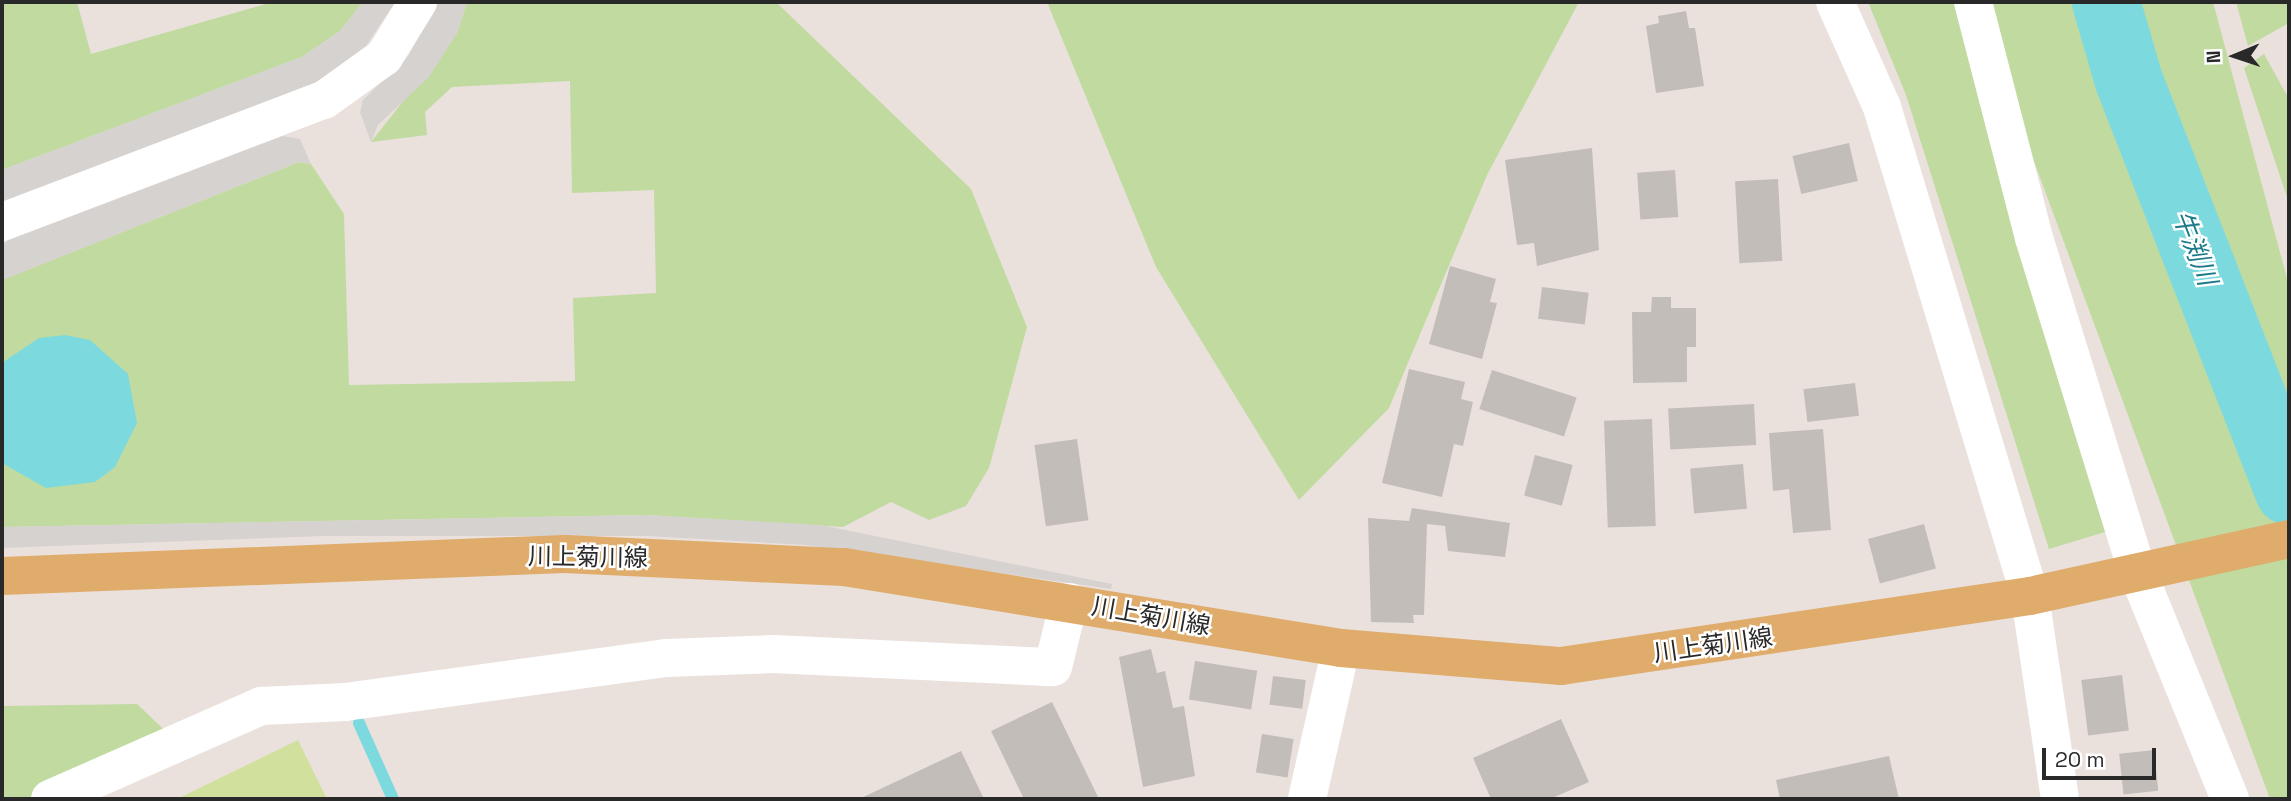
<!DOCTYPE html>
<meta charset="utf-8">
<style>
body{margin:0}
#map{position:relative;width:2291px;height:801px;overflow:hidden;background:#eae1dd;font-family:"Space Grotesk","Noto Sans JP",sans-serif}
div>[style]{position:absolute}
.green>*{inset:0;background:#c0daa0}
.pitch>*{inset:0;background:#d2e09d}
.plaza>*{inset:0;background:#d6d2cf}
.water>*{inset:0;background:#7cdadf}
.stream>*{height:12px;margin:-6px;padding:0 6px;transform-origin:6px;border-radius:6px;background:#7cdadf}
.river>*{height:68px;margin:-34px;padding:0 34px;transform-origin:34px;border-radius:34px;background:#7cdadf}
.building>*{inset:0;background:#c2bdb8;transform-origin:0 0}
.minor>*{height:38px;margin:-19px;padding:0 19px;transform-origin:19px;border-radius:19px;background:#fff}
.major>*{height:38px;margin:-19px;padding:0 19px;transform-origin:19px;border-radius:19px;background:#dfac6c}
span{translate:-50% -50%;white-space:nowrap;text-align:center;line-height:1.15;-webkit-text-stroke:5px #fff;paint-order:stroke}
.street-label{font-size:24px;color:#292929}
.water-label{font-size:26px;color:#1d7b89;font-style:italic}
.frame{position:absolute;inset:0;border:4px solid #292929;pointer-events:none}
.north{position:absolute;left:2200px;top:21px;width:70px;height:70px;-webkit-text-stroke:5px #fff;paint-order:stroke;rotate:268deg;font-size:19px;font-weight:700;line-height:28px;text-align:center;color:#292929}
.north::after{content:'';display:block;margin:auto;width:24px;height:32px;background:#292929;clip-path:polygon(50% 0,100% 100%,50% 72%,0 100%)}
.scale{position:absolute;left:2042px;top:748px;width:114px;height:32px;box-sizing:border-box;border:4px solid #292929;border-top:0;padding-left:9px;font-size:21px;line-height:24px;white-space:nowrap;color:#292929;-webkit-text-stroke:5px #fff;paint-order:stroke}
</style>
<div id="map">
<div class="green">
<div style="clip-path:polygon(2px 2px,77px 2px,91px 54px,273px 2px,363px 2px,340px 31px,302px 57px,2px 170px)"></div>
<div style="clip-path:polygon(467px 2px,776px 2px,971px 189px,1027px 327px,989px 468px,966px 506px,929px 520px,891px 502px,843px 527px,647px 515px,2px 527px,2px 280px,299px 162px,311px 164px,344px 214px,349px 385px,575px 381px,573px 298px,656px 293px,654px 190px,572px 193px,570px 81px,452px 87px,425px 112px,427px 135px,371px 142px,457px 33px)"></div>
<div style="clip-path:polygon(1047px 2px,1579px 2px,1487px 175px,1389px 408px,1299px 500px,1156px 267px)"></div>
<div style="clip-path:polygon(1868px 2px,1962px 2px,2131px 524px,2049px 549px,1906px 95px)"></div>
<div style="clip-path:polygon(1982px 2px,2213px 2px,2289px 286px,2289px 799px,2270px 799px,1988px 37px)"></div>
<div style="clip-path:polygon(2236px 2px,2289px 2px,2289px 23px,2248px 46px)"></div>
<div style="clip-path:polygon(2264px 54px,2289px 99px,2289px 203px,2244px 68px)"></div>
<div style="clip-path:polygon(137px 704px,178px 743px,42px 799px,2px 799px,2px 706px)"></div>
</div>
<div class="pitch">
<div style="clip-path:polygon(298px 740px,327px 799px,177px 799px)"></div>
</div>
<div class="plaza">
<div style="clip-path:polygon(363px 2px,395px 2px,366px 46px,316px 83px,2px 202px,2px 170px,302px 57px,340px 31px)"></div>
<div style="clip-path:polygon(437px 2px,467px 2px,457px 33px,429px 77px,378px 125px,371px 142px,360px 112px,363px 100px,409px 55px)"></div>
<div style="clip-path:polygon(283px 136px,300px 139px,311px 164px,299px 162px,2px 280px,2px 245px,9px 240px)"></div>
<div style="clip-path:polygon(647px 515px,821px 525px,1112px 584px,1111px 589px,806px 545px,647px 536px,323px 536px,2px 548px,2px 527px)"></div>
</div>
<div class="water">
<div style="clip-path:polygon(65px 335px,90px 340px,128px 374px,137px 423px,115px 467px,95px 482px,46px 488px,2px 463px,2px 363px,39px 338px)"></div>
</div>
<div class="stream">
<div style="left:359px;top:723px;width:83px;rotate:65.9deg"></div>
</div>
<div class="river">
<div style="left:2106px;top:2px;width:82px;rotate:73.8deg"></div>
<div style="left:2129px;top:81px;width:440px;rotate:68.7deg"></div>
</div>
<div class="building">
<div style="clip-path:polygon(1686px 11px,1689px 28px,1695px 28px,1704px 86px,1656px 93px,1646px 26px,1659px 23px,1658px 16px)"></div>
<div style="left:1849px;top:143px;width:39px;height:58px;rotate:77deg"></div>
<div style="clip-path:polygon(1592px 148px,1599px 250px,1537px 266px,1534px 243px,1517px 245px,1505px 160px)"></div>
<div style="left:1675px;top:170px;width:47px;height:38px;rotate:86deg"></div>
<div style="left:1778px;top:179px;width:82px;height:43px;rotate:87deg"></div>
<div style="clip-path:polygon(1450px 266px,1496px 279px,1490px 302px,1497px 303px,1482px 359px,1429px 344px)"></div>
<div style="left:1542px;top:287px;width:47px;height:32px;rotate:7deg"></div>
<div style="clip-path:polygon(1652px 297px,1671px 297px,1671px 308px,1696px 308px,1696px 347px,1687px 347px,1687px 382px,1633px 383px,1632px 312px,1651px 312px)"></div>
<div style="clip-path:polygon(1409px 369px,1465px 382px,1461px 399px,1473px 402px,1463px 446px,1454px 444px,1442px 497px,1382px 483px)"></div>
<div style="left:1492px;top:370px;width:89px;height:41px;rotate:18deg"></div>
<div style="left:1855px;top:383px;width:33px;height:52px;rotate:83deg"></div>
<div style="left:1754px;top:404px;width:41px;height:86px;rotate:87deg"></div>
<div style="left:1652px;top:419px;width:107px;height:48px;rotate:88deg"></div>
<div style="clip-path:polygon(1823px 429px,1831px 530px,1793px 533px,1789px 489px,1773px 491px,1769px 433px)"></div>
<div style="left:1077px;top:439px;width:82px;height:43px;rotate:82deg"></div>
<div style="left:1535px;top:455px;width:39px;height:42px;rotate:15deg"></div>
<div style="left:1743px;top:464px;width:45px;height:53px;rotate:85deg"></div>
<div style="clip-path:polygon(1412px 508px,1510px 523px,1505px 557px,1448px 551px,1445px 526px,1427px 524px,1424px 615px,1413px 615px,1414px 623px,1371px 622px,1368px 518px,1409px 521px)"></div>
<div style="left:1924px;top:524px;width:46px;height:58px;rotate:75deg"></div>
<div style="clip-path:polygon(1151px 649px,1157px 673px,1165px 671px,1173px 708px,1184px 706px,1195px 776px,1143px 787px,1119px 657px)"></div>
<div style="left:1195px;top:661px;width:63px;height:39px;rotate:9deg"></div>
<div style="left:2122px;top:675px;width:56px;height:41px;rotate:83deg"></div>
<div style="left:1273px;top:676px;width:33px;height:29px;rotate:7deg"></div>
<div style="clip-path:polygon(1052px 702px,1099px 799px,1024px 799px,991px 731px)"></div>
<div style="clip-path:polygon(1561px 719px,1589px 782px,1550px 799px,1491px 799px,1473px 758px)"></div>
<div style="left:1262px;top:734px;width:32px;height:39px;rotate:9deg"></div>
<div style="left:2154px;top:750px;width:41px;height:35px;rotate:84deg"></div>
<div style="clip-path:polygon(961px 751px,984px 799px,859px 799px)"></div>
<div style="clip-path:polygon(1889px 756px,1899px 799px,1780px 799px,1776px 780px)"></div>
</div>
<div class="minor">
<div style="left:1835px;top:2px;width:115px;rotate:65.9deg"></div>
<div style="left:1882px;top:107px;width:511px;rotate:73.16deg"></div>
<div style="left:2030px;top:596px;width:205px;rotate:81.6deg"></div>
<div style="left:1973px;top:2px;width:244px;rotate:75.5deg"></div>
<div style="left:2034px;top:238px;width:349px;rotate:72.8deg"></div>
<div style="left:2137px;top:571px;width:246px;rotate:67.8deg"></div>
<div style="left:2px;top:222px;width:344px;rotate:-20.8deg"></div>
<div style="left:324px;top:100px;width:74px;rotate:-35.6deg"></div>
<div style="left:384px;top:57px;width:65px;rotate:-58.3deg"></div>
<div style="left:50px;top:799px;width:231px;rotate:-23.8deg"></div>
<div style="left:261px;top:706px;width:84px;rotate:-2.7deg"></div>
<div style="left:345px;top:702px;width:324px;rotate:-7.8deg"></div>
<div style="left:666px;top:658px;width:107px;rotate:-2.1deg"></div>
<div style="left:773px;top:654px;width:280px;rotate:2.7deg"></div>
<div style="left:1053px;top:667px;width:67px;rotate:-76.2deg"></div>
<div style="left:1307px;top:799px;width:155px;rotate:-77.3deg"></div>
</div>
<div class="major">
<div style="left:2px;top:576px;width:563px;rotate:-2.24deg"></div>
<div style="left:565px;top:554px;width:279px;rotate:2.7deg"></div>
<div style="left:844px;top:567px;width:504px;rotate:9.26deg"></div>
<div style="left:1341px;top:648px;width:221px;rotate:4.7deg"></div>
<div style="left:1561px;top:666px;width:474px;rotate:-8.5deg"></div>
<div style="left:2030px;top:596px;width:265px;rotate:-12.4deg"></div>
</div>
<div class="street-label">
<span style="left:588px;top:557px;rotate:1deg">川上菊川線</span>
<span style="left:1151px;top:616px;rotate:10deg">川上菊川線</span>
<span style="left:1713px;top:645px;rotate:-8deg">川上菊川線</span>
</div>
<div class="water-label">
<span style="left:2194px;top:248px;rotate:69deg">牛渕川</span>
</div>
<div class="frame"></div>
<div class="north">N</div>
<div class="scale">20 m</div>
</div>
